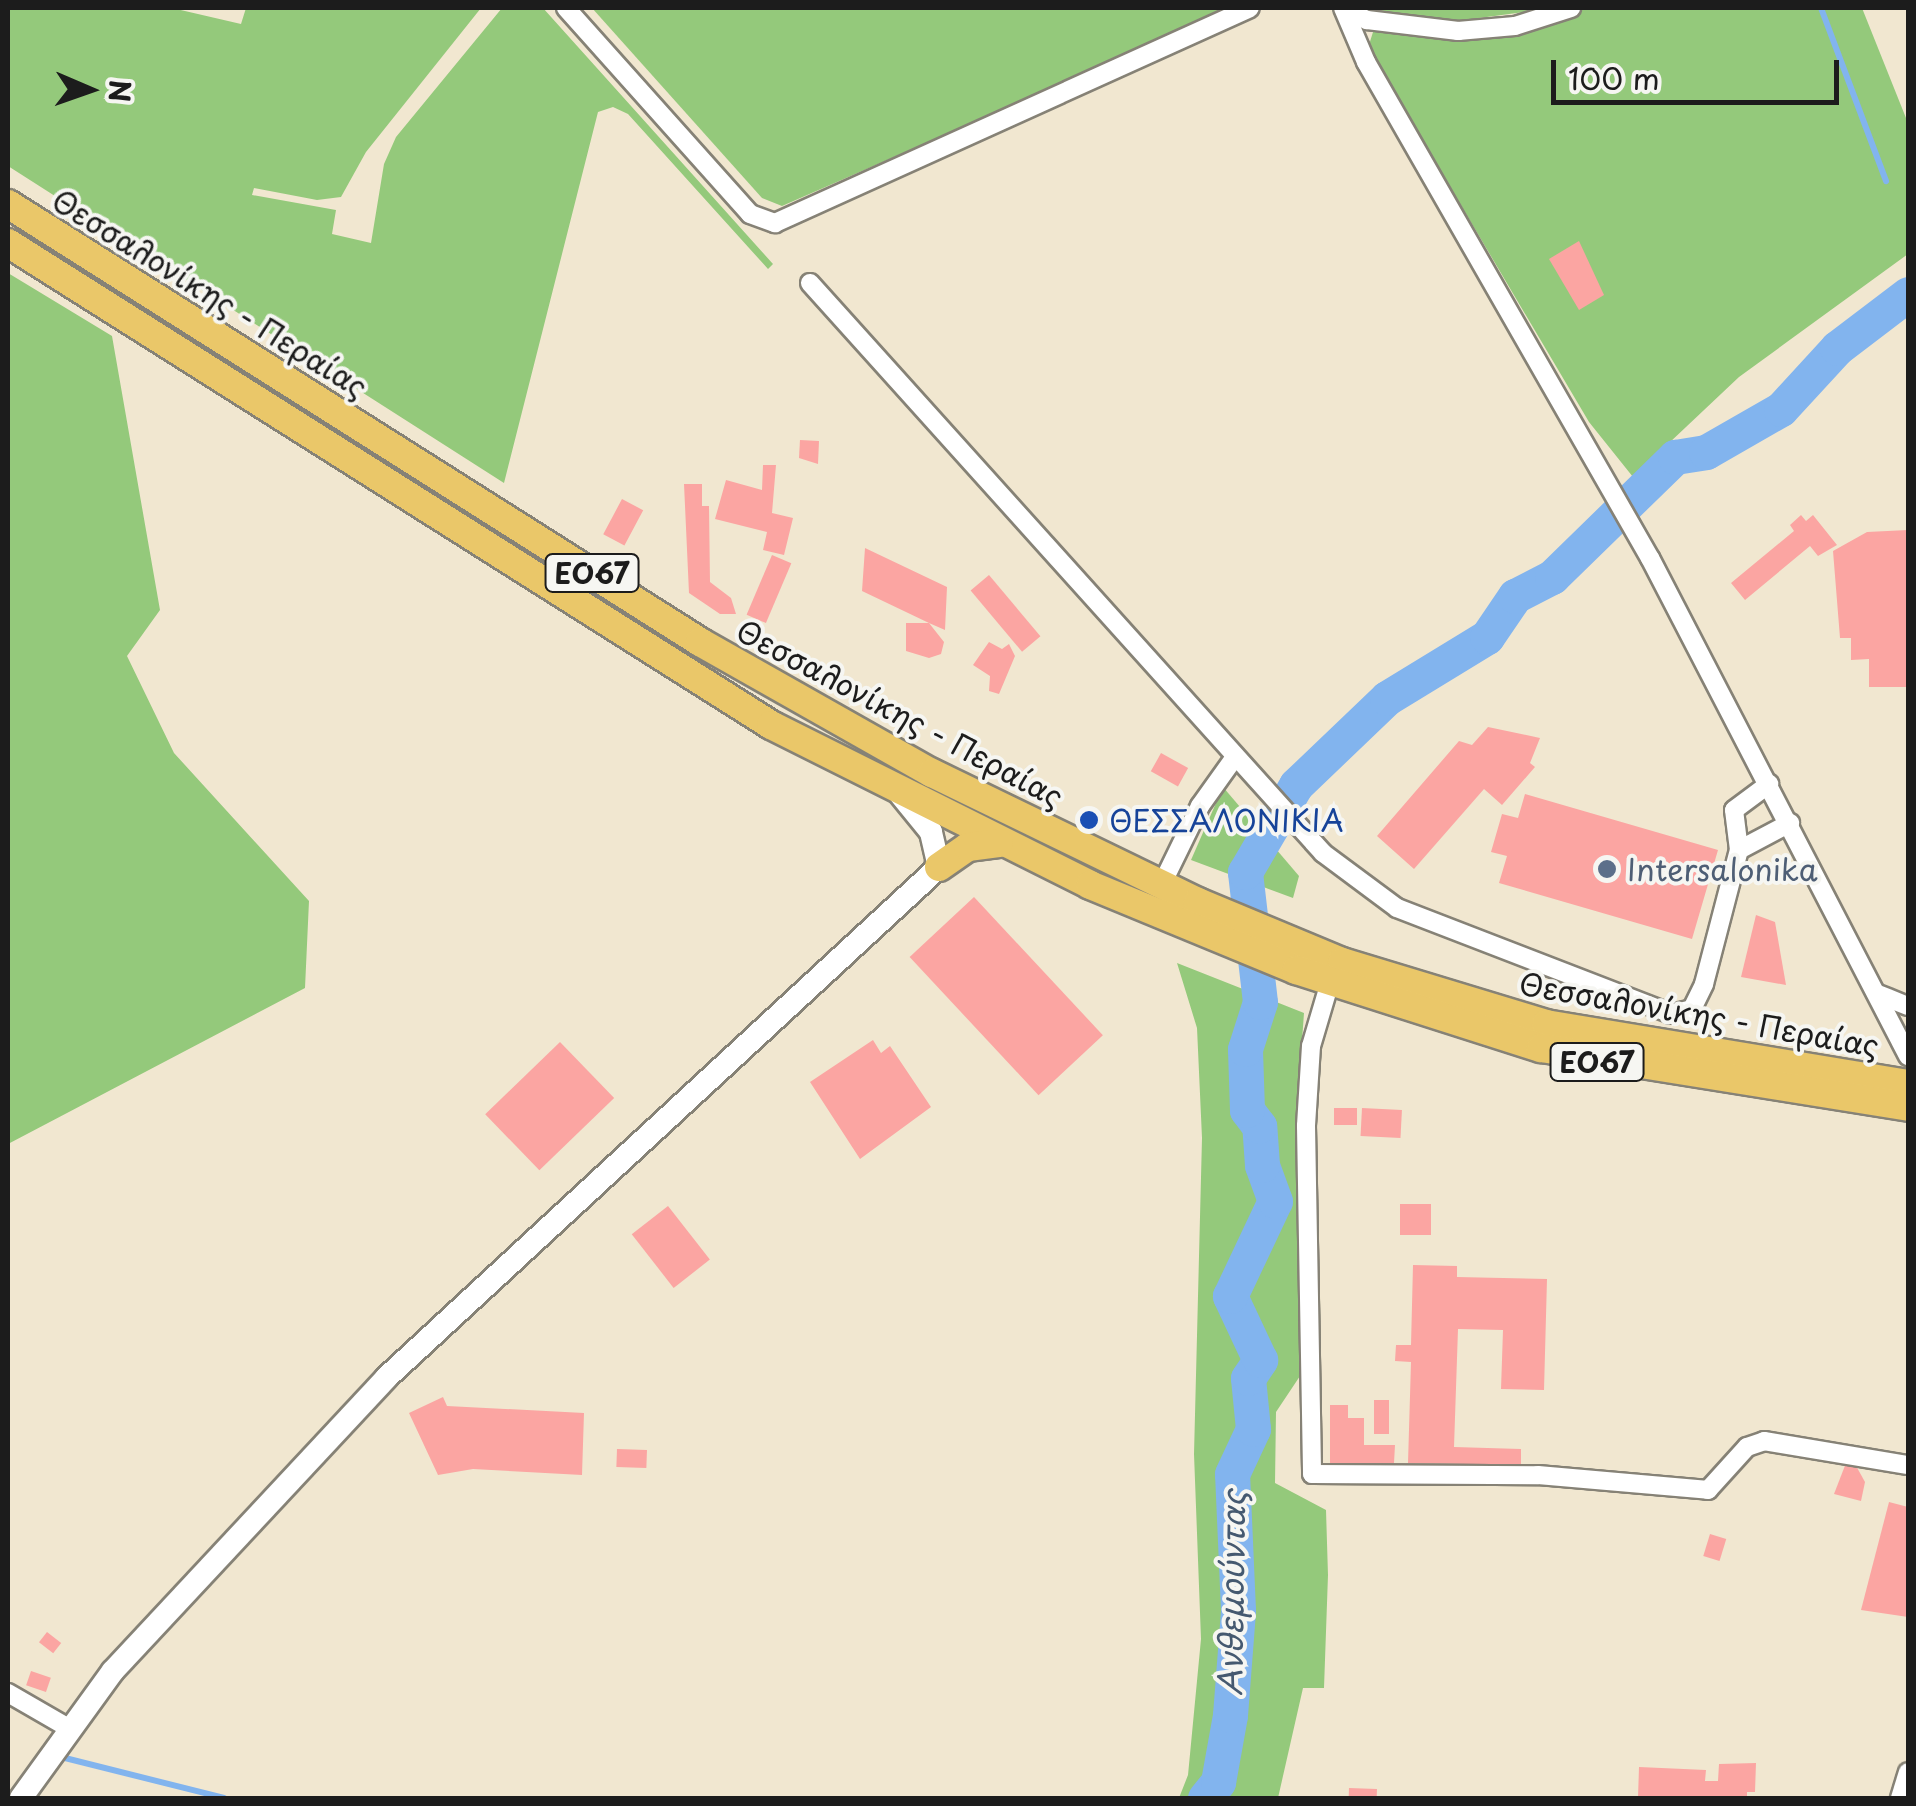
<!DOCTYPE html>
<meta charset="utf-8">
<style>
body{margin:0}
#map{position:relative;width:1916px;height:1806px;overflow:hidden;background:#f1e7d0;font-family:"Playpen Sans",sans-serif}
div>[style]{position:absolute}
.green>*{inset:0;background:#94c97b}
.stream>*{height:6px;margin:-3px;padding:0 3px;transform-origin:3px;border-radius:3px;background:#82b4ee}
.river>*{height:35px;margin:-17.5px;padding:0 17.5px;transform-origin:17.5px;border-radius:17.5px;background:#82b4ee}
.building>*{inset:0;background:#fba5a2;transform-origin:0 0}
.roads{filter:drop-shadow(2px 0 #868276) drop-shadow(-2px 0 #868276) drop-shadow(0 2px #868276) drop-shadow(0 -2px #868276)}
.minor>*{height:18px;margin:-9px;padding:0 9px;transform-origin:9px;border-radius:9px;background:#fff}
.tertiary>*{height:22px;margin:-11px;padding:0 11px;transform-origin:11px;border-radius:11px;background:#fff}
.primary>*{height:28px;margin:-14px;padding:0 14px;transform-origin:14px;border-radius:14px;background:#eac769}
.dots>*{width:28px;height:28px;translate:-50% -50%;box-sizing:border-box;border:5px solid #f6f6f2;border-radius:50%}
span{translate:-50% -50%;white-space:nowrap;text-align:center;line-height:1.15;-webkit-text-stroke:8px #f6f6f2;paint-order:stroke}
.shield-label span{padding:2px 8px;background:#f6f6f2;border:2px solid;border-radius:8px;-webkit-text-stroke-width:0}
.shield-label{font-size:28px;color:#1c1c1c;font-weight:700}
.street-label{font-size:30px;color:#1c1c1c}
.transit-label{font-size:30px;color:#164399}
.left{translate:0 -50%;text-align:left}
.service-label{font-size:30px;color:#4e5e75}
.water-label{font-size:32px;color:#455970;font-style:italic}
.frame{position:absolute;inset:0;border:10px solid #1c1c1c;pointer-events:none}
.north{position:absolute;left:40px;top:40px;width:100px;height:100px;-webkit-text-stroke:8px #f6f6f2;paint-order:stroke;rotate:92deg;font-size:28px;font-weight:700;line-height:40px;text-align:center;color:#1c1c1c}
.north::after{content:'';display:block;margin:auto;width:35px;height:45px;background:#1c1c1c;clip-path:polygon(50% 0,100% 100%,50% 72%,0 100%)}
.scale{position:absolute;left:1551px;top:60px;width:288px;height:45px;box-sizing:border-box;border:5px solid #1c1c1c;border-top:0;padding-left:12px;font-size:30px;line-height:35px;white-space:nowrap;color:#1c1c1c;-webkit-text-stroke:8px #f6f6f2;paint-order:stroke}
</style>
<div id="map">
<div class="green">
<div style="clip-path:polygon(8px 8px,172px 8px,241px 24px,246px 8px,481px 8px,366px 152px,341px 197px,317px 200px,254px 188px,252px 195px,336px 210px,332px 234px,371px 243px,384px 164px,396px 137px,502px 8px,543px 8px,773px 264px,768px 269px,628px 114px,613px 107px,598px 112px,504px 483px,8px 166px)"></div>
<div style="clip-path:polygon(592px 8px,1235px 8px,782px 206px,762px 198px)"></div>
<div style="clip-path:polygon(1363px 8px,1553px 8px,1457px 21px)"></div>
<div style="clip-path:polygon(1587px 8px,1862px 8px,1908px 123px,1908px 254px,1739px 377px,1633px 477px,1589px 422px,1368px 48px,1373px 32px,1383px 31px,1511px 37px)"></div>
<div style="clip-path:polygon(8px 273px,112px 336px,160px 610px,127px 656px,174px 753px,309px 901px,305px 988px,8px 1144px)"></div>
<div style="clip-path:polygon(1223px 787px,1299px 876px,1293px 898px,1191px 860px)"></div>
<div style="clip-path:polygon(1177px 963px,1304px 1013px,1296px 1124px,1300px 1376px,1276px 1412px,1275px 1483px,1326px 1510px,1328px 1575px,1324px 1688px,1303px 1688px,1278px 1798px,1179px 1798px,1188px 1775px,1201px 1639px,1194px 1454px,1202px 1138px,1197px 1028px)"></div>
</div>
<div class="stream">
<div style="left:1821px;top:8px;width:185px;rotate:69.4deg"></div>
<div style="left:65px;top:1758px;width:164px;rotate:14.1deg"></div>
</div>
<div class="river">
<div style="left:1205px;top:1798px;width:21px;rotate:-51deg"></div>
<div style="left:1218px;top:1782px;width:68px;rotate:-79.8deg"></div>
<div style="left:1230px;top:1715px;width:105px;rotate:-85.6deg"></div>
<div style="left:1238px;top:1610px;width:136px;rotate:-92.5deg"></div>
<div style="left:1232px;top:1474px;width:50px;rotate:-65deg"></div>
<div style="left:1253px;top:1429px;width:51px;rotate:-95.6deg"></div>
<div style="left:1248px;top:1378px;width:22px;rotate:-56deg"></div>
<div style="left:1260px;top:1360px;width:71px;rotate:-115.1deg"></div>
<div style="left:1230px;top:1296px;width:105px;rotate:-64.7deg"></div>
<div style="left:1275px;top:1201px;width:38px;rotate:-110deg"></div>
<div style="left:1262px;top:1165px;width:39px;rotate:-94deg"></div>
<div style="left:1259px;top:1126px;width:20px;rotate:-127deg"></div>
<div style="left:1247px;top:1110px;width:61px;rotate:-91.9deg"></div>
<div style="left:1245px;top:1049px;width:49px;rotate:-72.3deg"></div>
<div style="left:1260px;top:1002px;width:131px;rotate:-96.6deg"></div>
<div style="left:1245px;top:872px;width:101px;rotate:-59.6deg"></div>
<div style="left:1296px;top:785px;width:126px;rotate:-43.7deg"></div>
<div style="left:1387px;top:698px;width:117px;rotate:-31.4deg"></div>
<div style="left:1487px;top:637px;width:50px;rotate:-55.7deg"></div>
<div style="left:1515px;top:596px;width:42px;rotate:-27.2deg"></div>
<div style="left:1552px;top:577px;width:172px;rotate:-44.3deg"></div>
<div style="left:1675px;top:457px;width:31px;rotate:-9deg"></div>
<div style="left:1706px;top:452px;width:86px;rotate:-29.8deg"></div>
<div style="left:1781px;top:409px;width:83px;rotate:-47.4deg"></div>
<div style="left:1837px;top:348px;width:89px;rotate:-37.3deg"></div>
</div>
<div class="building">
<div style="clip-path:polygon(1579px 241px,1604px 295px,1579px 310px,1549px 259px)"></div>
<div style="clip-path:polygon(800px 440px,819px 441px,818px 464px,799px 458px)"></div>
<div style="clip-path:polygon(763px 465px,776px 465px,772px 513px,793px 518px,784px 555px,763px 550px,767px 532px,715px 519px,726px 480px,762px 490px)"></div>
<div style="clip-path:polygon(684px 484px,702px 484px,702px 506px,709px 506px,710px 582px,731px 598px,736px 614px,720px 614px,689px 593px)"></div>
<div style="left:622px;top:499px;width:24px;height:40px;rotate:28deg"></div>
<div style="clip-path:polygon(1801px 515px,1806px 521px,1813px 515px,1837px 545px,1818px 556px,1810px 546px,1745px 600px,1731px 583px,1794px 531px,1790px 525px)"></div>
<div style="clip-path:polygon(1908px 530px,1908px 687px,1869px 687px,1869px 659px,1851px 660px,1851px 638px,1840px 638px,1833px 551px,1867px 532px)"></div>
<div style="clip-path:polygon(865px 548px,947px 587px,945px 630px,929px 623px,944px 642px,941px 654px,929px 658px,906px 651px,906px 623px,929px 623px,862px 591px)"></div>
<div style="left:772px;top:555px;width:21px;height:65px;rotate:23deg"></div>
<div style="left:989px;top:575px;width:80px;height:24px;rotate:50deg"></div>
<div style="clip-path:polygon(989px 642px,1002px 649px,1009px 644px,1015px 656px,999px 694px,989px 691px,990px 676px,973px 665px)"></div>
<div style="clip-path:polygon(1488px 727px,1540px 738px,1530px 763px,1535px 767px,1502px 805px,1484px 789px,1414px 869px,1377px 836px,1459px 741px,1472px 745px)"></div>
<div style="left:1161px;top:753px;width:31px;height:21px;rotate:29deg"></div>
<div style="clip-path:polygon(1525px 794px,1718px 850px,1692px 939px,1499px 883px,1507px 856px,1491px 852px,1502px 814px,1518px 818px)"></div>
<div style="left:974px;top:897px;width:189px;height:88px;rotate:47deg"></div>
<div style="clip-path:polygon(1756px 915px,1775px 922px,1786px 985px,1741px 977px)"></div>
<div style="clip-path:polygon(873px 1040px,881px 1053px,890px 1046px,931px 1107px,860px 1159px,810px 1082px)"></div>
<div style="left:560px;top:1042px;width:78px;height:104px;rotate:46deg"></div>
<div style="left:1334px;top:1108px;width:23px;height:17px"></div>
<div style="left:1362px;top:1108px;width:40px;height:28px;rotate:3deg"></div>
<div style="left:1431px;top:1204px;width:31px;height:31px;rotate:90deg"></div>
<div style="left:668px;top:1206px;width:68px;height:46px;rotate:52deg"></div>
<div style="clip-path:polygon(1413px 1265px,1457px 1266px,1457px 1277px,1547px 1279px,1544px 1390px,1501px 1389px,1503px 1330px,1458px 1329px,1454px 1447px,1521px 1449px,1521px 1465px,1408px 1463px,1411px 1362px,1395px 1361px,1396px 1345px,1411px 1345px)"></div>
<div style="clip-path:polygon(443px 1397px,447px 1406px,584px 1413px,582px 1475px,473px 1469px,438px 1475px,409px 1413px)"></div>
<div style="left:1374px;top:1400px;width:15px;height:34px"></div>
<div style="clip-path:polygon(1330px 1405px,1348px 1405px,1348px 1418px,1364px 1418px,1364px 1445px,1395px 1445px,1394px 1463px,1330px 1463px)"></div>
<div style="left:617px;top:1449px;width:30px;height:18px;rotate:2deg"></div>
<div style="clip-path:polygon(1846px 1463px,1855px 1464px,1865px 1482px,1861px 1501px,1834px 1494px)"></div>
<div style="clip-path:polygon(1889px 1502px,1908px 1507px,1908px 1617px,1861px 1610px)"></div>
<div style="left:1710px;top:1534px;width:17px;height:23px;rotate:17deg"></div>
<div style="left:47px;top:1632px;width:18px;height:13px;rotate:38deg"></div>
<div style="left:31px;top:1671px;width:21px;height:15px;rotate:19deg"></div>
<div style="clip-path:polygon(1756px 1763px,1755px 1792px,1747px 1792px,1747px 1798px,1638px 1798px,1639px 1767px,1706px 1770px,1705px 1781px,1718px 1781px,1719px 1764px)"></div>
<div style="left:1349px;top:1788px;width:28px;height:10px;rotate:2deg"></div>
</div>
<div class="roads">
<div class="minor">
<div style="left:566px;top:8px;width:276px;rotate:48.2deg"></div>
<div style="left:750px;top:214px;width:27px;rotate:20deg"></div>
<div style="left:775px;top:223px;width:521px;rotate:-24.35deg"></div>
<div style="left:1343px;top:8px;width:59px;rotate:66.9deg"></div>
<div style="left:1366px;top:62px;width:572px;rotate:60.21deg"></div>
<div style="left:1650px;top:558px;width:561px;rotate:62.61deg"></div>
<div style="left:1344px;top:8px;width:26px;rotate:28deg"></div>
<div style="left:1367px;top:20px;width:92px;rotate:6.9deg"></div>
<div style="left:1458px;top:31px;width:57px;rotate:-5deg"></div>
<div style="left:1515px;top:26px;width:59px;rotate:-17.8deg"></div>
<div style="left:810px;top:283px;width:767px;rotate:48.01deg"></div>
<div style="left:1323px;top:853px;width:92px;rotate:36.6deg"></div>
<div style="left:1397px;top:908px;width:294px;rotate:21.1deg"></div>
<div style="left:1671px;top:1014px;width:22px;rotate:-13deg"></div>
<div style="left:1692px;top:1009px;width:28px;rotate:-64deg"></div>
<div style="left:1704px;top:984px;width:138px;rotate:-75.4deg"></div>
<div style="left:1739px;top:850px;width:58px;rotate:-27.9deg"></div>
<div style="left:1739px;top:850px;width:40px;rotate:-97.1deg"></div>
<div style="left:1734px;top:810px;width:44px;rotate:-36.6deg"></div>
<div style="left:1162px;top:884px;width:87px;rotate:-64deg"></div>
<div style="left:1200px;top:806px;width:60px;rotate:-54.5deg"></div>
<div style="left:1330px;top:982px;width:67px;rotate:106.5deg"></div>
<div style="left:1311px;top:1046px;width:80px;rotate:93.6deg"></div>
<div style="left:1306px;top:1126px;width:348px;rotate:89deg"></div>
<div style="left:1312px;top:1474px;width:226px;rotate:0.3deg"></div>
<div style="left:1538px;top:1475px;width:171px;rotate:5deg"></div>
<div style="left:1708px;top:1490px;width:58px;rotate:-47.8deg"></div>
<div style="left:1747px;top:1447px;width:18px;rotate:-19deg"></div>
<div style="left:1764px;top:1441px;width:146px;rotate:9.5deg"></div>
<div style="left:1878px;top:994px;width:32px;rotate:22deg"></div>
<div style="left:8px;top:1693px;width:68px;rotate:30deg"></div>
<div style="left:1900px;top:1798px;width:27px;rotate:-73deg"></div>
</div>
<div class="tertiary">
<div style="left:21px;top:1798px;width:157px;rotate:-54.1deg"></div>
<div style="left:113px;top:1671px;width:400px;rotate:-47deg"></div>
<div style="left:386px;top:1378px;width:753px;rotate:-42.74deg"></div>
<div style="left:939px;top:867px;width:36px;rotate:-103deg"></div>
<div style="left:931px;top:832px;width:49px;rotate:-129.2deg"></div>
</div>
<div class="primary">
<div style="left:8px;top:204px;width:819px;rotate:32.33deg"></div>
<div style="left:700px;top:642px;width:266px;rotate:29.5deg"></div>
<div style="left:932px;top:773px;width:296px;rotate:25.9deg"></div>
<div style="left:1198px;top:902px;width:156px;rotate:22.6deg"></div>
<div style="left:1342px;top:962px;width:213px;rotate:16.9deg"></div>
<div style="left:1546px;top:1024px;width:367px;rotate:9.4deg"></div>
<div style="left:8px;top:243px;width:902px;rotate:32.28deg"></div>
<div style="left:771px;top:725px;width:357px;rotate:26.6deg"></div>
<div style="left:1090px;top:885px;width:223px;rotate:22.4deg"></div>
<div style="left:1296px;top:970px;width:257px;rotate:17.7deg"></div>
<div style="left:1541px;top:1048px;width:372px;rotate:9.1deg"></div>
<div style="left:939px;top:867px;width:35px;rotate:-35deg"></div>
<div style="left:968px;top:847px;width:31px;rotate:-7deg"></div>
</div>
</div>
<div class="dots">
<div style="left:1089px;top:820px;background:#1a4fb4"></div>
<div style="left:1607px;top:869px;background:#5c6f8a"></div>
</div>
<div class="shield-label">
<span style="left:592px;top:573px">ΕΟ67</span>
<span style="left:1597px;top:1062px">ΕΟ67</span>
</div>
<div class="street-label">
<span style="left:210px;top:293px;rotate:32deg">Θεσσαλονίκης - Περαίας</span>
<span style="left:900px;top:713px;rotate:28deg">Θεσσαλονίκης - Περαίας</span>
<span style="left:1699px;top:1014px;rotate:10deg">Θεσσαλονίκης - Περαίας</span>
</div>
<div class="transit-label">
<span class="left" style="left:1109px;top:820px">ΘΕΣΣΑΛΟΝΙΚΙΑ</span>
</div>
<div class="service-label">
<span class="left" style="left:1627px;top:869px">Intersalonika</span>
</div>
<div class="water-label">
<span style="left:1231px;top:1593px;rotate:-89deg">Ανθεμούντας</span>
</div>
<div class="frame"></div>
<div class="north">N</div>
<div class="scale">100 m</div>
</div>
